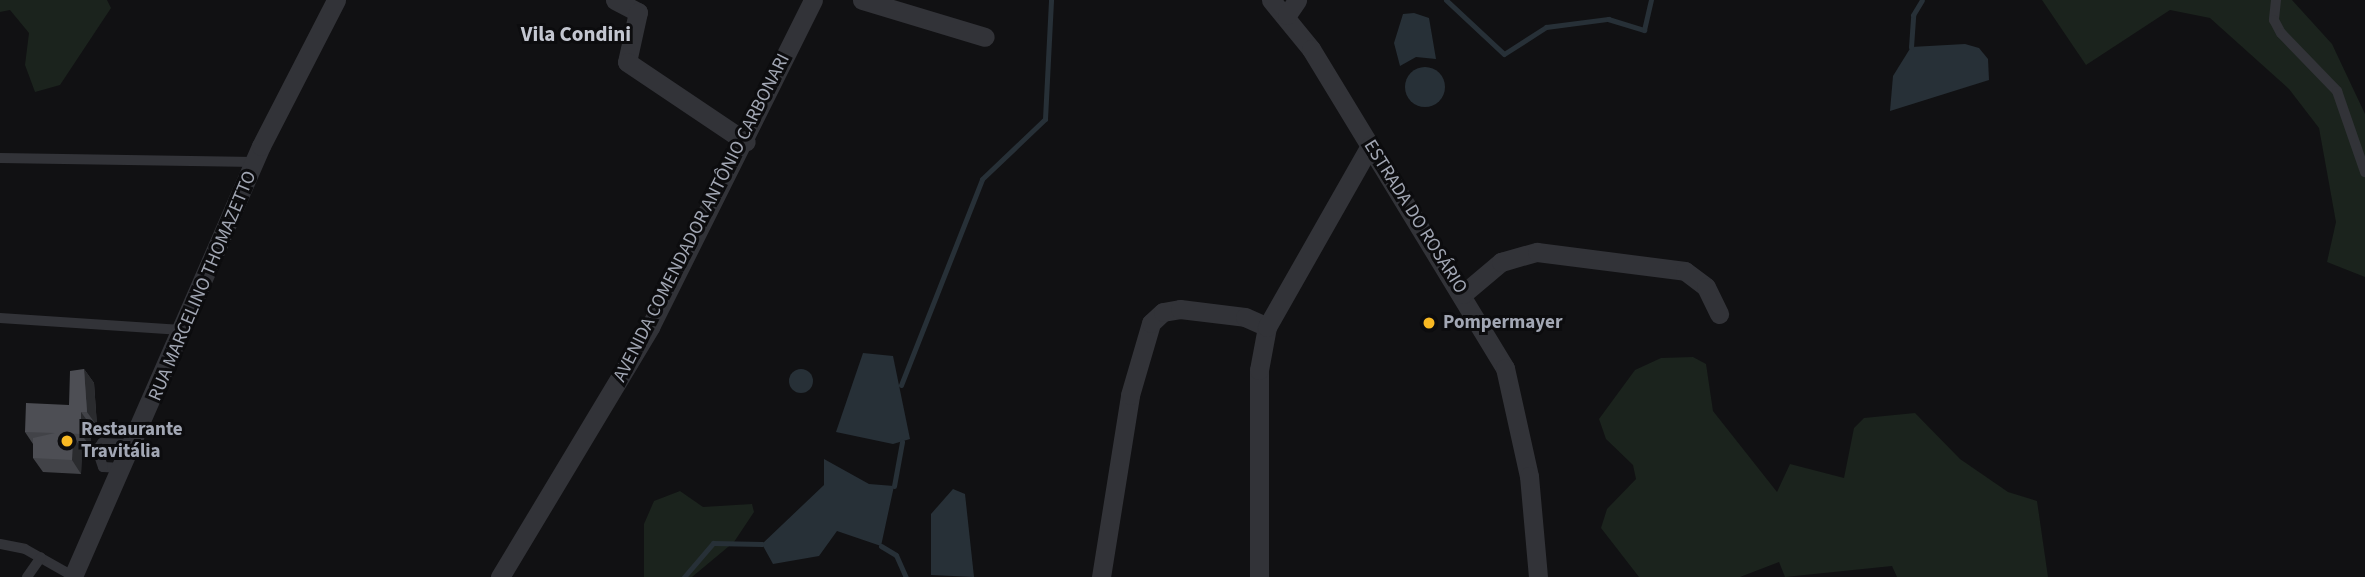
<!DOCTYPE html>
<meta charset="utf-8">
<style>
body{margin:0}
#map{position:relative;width:2365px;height:577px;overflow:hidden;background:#111113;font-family:"Source Sans 3",sans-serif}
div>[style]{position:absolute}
.green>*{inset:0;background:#1b231d}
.water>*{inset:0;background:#273037}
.round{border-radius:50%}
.stream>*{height:5px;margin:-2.5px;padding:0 2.5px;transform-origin:2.5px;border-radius:2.5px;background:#273037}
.lane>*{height:10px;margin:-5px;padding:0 5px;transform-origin:5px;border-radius:5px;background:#323338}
.street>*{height:19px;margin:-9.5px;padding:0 9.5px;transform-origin:9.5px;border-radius:9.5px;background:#323338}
.wall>*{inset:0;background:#424348}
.shaded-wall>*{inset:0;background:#2a2b2e}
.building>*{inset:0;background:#4d4e54}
.dots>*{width:19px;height:19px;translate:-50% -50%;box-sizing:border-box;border:4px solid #0c0c0e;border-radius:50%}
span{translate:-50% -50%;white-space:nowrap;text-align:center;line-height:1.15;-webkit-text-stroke:6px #0c0c0e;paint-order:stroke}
.street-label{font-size:19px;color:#a2a7b4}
.poi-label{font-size:19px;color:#a2a7b4;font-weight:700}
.left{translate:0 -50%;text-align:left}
.neighbourhood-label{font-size:21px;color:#c3c6d0;font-weight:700}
</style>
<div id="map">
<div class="green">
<div style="clip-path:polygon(0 0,107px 0,111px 8px,60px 85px,35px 92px,25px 65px,29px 33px,10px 10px,0 12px)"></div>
<div style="clip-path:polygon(2042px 0,2292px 0,2332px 44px,2365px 114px,2365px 277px,2327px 262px,2336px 222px,2319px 128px,2289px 89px,2210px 18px,2170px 10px,2086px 65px)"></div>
<div style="clip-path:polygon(1693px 357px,1706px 364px,1713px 411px,1777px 492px,1790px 464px,1844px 478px,1854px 428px,1864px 418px,1915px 413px,1960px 459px,2008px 492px,2037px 501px,2048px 577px,1897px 577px,1892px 566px,1785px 577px,1779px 562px,1740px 577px,1639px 577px,1601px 528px,1607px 509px,1636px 479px,1633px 465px,1606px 439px,1599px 419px,1635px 370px,1661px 358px)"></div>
<div style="clip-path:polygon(680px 491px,703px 507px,752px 504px,754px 512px,734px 542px,692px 577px,644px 577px,644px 524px,654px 501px)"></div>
</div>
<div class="water">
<div style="clip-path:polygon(1414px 13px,1429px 18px,1436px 59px,1416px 57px,1400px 66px,1394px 43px,1403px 14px)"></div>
<div style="clip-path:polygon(1965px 44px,1979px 48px,1988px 59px,1989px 80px,1890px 111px,1893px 76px,1911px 47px)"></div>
<div class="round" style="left:1405px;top:67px;width:40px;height:40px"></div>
<div style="clip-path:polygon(863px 353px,893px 356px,910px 439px,893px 444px,836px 432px)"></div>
<div class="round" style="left:789px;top:369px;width:24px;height:24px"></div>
<div style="clip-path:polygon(824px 459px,869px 484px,894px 486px,881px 546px,837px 531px,819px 556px,773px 564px,762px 544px,824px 485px)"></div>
<div style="clip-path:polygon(953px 489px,965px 494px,974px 577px,931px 575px,931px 514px)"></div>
</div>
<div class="stream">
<div style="left:1446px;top:0;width:79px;rotate:43deg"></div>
<div style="left:1504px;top:54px;width:50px;rotate:-32.7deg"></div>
<div style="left:1546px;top:27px;width:63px;rotate:-7.4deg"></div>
<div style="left:1608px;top:19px;width:38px;rotate:17deg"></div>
<div style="left:1644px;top:30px;width:31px;rotate:-77deg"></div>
<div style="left:1911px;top:47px;width:32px;rotate:-86deg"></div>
<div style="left:1913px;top:15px;width:17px;rotate:-59deg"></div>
<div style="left:901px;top:385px;width:221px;rotate:-68.5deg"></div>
<div style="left:982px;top:179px;width:87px;rotate:-43.6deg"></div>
<div style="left:1045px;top:119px;width:119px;rotate:-87.1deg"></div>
<div style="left:894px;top:486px;width:45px;rotate:-79.7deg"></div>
<div style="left:881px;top:546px;width:17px;rotate:31deg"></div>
<div style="left:896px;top:555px;width:24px;rotate:66deg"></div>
<div style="left:684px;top:577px;width:45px;rotate:-49.5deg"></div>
<div style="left:713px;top:543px;width:49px;rotate:1.2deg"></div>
</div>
<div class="lane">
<div style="left:2276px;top:0;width:20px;rotate:96deg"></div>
<div style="left:2274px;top:20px;width:15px;rotate:62deg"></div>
<div style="left:2281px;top:33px;width:81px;rotate:46deg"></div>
<div style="left:2337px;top:91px;width:86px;rotate:70.9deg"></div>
<div style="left:0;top:158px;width:255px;rotate:0.9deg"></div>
<div style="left:0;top:318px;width:182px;rotate:3.8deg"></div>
<div style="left:122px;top:468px;width:19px;rotate:-177deg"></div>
<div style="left:103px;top:467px;width:18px;rotate:-109deg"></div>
<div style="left:97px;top:450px;width:9px;rotate:-54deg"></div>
<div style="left:102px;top:443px;width:29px;rotate:2deg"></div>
<div style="left:0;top:544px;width:25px;rotate:11deg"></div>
<div style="left:25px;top:549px;width:55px;rotate:29.4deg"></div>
<div style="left:27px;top:577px;width:24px;rotate:-55deg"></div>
</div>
<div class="street">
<div style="left:615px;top:0;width:26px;rotate:28deg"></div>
<div style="left:638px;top:12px;width:51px;rotate:102.4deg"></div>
<div style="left:627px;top:62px;width:143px;rotate:33.9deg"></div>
<div style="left:862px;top:0;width:128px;rotate:16.7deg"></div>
<div style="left:1271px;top:0;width:63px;rotate:50.8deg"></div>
<div style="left:1311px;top:49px;width:373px;rotate:58.7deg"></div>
<div style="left:1505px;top:368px;width:111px;rotate:77.5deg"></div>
<div style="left:1529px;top:476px;width:101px;rotate:84.9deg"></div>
<div style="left:1287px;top:15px;width:18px;rotate:-56deg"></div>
<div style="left:1463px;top:294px;width:50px;rotate:-40.1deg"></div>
<div style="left:1501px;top:262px;width:37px;rotate:-16deg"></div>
<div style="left:1537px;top:252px;width:149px;rotate:7.3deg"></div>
<div style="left:1685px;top:271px;width:26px;rotate:37deg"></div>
<div style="left:1706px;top:287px;width:30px;rotate:64deg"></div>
<div style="left:74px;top:574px;width:467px;rotate:-66.4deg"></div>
<div style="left:261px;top:146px;width:164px;rotate:-62.8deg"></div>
<div style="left:500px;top:577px;width:292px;rotate:-59deg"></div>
<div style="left:650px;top:327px;width:365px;rotate:-63.5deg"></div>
<div style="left:1101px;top:577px;width:184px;rotate:-80.9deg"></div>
<div style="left:1130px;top:395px;width:75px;rotate:-73.7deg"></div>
<div style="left:1151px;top:323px;width:16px;rotate:-43deg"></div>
<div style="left:1163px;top:312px;width:17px;rotate:-10deg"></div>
<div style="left:1180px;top:309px;width:65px;rotate:7deg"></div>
<div style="left:1245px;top:317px;width:24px;rotate:24deg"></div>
<div style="left:1259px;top:577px;width:207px;rotate:-90deg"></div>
<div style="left:1259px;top:370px;width:44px;rotate:-79.5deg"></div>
<div style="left:1267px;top:327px;width:208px;rotate:-60.4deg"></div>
</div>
<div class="wall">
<div style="clip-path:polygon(84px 369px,94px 383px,97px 426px,91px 426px,91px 447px,81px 447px,82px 449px,81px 474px,43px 472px,33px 458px,33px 444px,25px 432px,69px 405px)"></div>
</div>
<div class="shaded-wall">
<div style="clip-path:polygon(84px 369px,94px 383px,97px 426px,87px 412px)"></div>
<div style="clip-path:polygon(81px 412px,91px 426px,91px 447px,81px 434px)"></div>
<div style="clip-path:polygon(73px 436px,82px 449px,81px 474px,72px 460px)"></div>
</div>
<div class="building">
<div style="clip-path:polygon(84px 369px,87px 412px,81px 412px,81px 434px,63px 433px,73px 436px,72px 460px,33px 458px,33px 438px,55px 433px,25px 432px,26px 403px,69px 405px,70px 371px)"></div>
</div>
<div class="dots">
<div style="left:1429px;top:323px;background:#f9b923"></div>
<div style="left:67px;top:441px;background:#f9b923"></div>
</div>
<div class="street-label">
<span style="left:1415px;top:217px;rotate:58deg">ESTRADA DO ROSÁRIO</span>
<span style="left:702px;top:218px;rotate:-63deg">AVENIDA COMENDADOR ANTÔNIO CARBONARI</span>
<span style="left:203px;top:286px;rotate:-67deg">RUA MARCELINO THOMAZETTO</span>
</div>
<div class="poi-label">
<span class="left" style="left:1443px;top:323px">Pompermayer</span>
<span class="left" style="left:81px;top:441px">Restaurante<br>Travitália</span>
</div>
<div class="neighbourhood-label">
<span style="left:576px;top:34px">Vila Condini</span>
</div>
</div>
